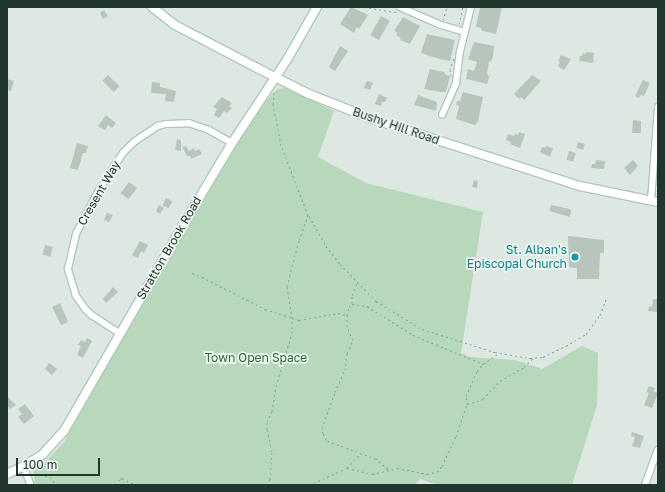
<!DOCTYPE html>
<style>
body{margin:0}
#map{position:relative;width:665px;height:492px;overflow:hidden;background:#dee8e2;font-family:"Golos Text",sans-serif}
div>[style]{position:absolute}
.green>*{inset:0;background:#b8d8bb}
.building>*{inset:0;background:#b7c5bd;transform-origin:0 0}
.path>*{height:1px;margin-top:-0.5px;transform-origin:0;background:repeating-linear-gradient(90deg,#81a995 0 2px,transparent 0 5px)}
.roads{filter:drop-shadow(1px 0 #b2c7bc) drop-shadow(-1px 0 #b2c7bc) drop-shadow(0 1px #b2c7bc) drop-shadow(0 -1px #b2c7bc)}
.street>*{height:5.5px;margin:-2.75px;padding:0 2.75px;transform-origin:2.75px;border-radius:2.75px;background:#fff}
.secondary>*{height:8px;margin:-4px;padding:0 4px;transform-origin:4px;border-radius:4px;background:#fff}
.dots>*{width:11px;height:11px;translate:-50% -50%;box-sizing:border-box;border:2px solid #eef5f0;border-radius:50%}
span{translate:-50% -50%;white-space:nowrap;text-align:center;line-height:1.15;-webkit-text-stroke:3.5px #eef5f0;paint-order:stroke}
.street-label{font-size:12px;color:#21362d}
.culture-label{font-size:12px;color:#0d838f}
.right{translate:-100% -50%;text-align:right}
.park-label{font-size:12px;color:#2f693b}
.frame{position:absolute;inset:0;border:8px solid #21362d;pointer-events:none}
.scale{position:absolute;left:16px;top:458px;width:84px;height:18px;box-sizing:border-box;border:2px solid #21362d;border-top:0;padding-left:5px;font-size:12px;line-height:14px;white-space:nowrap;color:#21362d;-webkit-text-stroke:3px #eef5f0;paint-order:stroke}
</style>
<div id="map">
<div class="green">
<div style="clip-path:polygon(285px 88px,334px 111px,318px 157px,366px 183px,483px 212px,461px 353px,470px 357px,515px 360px,542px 369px,582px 346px,598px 353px,597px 405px,572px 485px,438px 485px,420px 479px,415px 485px,35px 485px,33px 469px,46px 461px,64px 442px,165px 260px,239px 139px,271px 95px,278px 89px)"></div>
</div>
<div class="building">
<div style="clip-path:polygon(351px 7px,368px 15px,359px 29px,357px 27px,354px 33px,340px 24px)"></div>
<div style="clip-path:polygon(480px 7px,502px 7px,496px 34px,482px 31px,481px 28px,476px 27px)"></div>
<div style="clip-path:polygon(104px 10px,108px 16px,103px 19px,100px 13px)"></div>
<div style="left:381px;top:16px;width:10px;height:22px;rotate:29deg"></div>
<div style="clip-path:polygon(403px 17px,420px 26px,410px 44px,400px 40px,401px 38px,396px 35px,398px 33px,394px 31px)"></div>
<div style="clip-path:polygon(427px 34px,455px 40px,450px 61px,439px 59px,421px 53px)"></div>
<div style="clip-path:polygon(474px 42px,494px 46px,493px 56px,491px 62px,489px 61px,487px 73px,489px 77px,487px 84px,466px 79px,468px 69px,474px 71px,477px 62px,468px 59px)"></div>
<div style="clip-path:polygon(340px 46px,348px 51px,335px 71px,329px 67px)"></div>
<div style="clip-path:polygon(586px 52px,594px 53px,593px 63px,579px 61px,580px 56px,582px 56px,583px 53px,586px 54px)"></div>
<div style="clip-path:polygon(561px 55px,571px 59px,564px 70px,558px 66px,560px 62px,558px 61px)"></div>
<div style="clip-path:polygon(430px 69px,444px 72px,446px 75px,450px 76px,446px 92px,441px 92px,424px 89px)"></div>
<div style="left:108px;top:75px;width:16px;height:8px;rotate:45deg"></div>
<div style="clip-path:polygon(532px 75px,541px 81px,524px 100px,521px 97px,519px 99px,514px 94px)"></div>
<div style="clip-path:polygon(7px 79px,14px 81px,11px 91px,7px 90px)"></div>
<div style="clip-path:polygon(643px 80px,650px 83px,644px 96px,641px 95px,639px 98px,635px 96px)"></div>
<div style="clip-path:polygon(368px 81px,373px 83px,370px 90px,364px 88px,366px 82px)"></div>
<div style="clip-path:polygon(152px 82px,160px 83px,160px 87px,176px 91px,174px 102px,165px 101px,166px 94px,151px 93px)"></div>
<div style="clip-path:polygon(463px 92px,483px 97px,478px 121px,475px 125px,456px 119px,459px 106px,456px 105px,457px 101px,460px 101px)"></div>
<div style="clip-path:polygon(379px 94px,387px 98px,385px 102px,382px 102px,381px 106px,375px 104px)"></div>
<div style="clip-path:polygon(418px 95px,437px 102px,436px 111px,414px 105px)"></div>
<div style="clip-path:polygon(222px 97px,232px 103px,229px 107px,232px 108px,227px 113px,224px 111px,219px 118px,214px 115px,217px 109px,213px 107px)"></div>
<div style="clip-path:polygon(106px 115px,116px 123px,112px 128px,108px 125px,105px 130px,98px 126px)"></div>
<div style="clip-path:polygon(633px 120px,641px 121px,641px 133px,632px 133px)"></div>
<div style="clip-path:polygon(519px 132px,525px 134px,520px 148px,510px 144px,511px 142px,506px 140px,508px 134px,514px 136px,515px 134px,518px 135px)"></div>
<div style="clip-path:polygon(177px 139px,181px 140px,181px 151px,175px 150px)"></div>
<div style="left:578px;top:142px;width:7px;height:6px;rotate:16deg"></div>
<div style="clip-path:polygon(77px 143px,88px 146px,86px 153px,83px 153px,78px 170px,70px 168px)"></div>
<div style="clip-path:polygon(186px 146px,189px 151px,194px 148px,195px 151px,199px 149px,202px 154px,191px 159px,190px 156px,187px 156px,182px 147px)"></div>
<div style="clip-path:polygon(546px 146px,553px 148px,550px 157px,540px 152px,542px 147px,545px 148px)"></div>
<div style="left:569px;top:151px;width:7px;height:9px;rotate:16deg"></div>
<div style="clip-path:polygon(596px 160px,605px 161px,604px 169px,591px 168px,592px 164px,595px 164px)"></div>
<div style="clip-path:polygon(633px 160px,638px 166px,630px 175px,624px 168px)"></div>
<div style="clip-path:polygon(474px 180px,478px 181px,477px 188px,472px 187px)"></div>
<div style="left:129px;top:182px;width:10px;height:14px;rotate:37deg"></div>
<div style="left:166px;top:198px;width:7px;height:8px;rotate:27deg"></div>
<div style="clip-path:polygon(159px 205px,164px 208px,160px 214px,156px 211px)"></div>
<div style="clip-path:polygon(551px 205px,570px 209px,571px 211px,570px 217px,549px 211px)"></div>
<div style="clip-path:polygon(107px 213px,113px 215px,109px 222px,104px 220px)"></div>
<div style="clip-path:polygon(568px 236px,604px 240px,604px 253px,600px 253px,599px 279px,577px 279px,577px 268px,569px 267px)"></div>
<div style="clip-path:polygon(140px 241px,148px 245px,144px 253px,141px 251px,138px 258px,132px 255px)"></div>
<div style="left:45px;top:245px;width:8px;height:10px;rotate:14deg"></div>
<div style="clip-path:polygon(113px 287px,118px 292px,106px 303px,103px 299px)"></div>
<div style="clip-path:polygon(653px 299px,658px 299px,658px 312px,648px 311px,649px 306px,652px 307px)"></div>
<div style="clip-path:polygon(60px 303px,68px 322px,61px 325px,52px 307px)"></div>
<div style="clip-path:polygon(87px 338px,92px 341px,83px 358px,77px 355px,81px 346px,78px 345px,81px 340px,85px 342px)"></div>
<div style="clip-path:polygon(49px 363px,57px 369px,52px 375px,45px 369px)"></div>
<div style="clip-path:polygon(649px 386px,655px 388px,653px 391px,658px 393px,652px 408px,644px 405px,649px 393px,646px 392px)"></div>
<div style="clip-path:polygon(7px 396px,16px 405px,10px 409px,7px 405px)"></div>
<div style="clip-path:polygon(25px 404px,34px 416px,24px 424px,18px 417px,22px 414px,18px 409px)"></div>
<div style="clip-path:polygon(632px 432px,644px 436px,640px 448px,632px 446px,635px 437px,631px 436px)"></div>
</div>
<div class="path">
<div style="left:364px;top:7px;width:33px;rotate:9deg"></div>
<div style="left:443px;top:20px;width:14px;rotate:-73deg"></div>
<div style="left:459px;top:24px;width:17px;rotate:-77deg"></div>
<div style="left:451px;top:76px;width:6px;rotate:-99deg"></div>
<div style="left:450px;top:70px;width:13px;rotate:-72deg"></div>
<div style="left:309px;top:216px;width:34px;rotate:60deg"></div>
<div style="left:326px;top:246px;width:23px;rotate:52deg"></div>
<div style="left:340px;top:264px;width:52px;rotate:45.8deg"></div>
<div style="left:376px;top:301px;width:54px;rotate:31.3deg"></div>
<div style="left:422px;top:329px;width:77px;rotate:17.5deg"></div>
<div style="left:495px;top:352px;width:36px;rotate:10deg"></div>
<div style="left:530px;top:358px;width:13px;rotate:-4deg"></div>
<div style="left:543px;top:357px;width:25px;rotate:-26deg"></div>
<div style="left:566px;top:346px;width:23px;rotate:-31deg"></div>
<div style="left:586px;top:334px;width:24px;rotate:-54deg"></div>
<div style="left:600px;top:315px;width:17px;rotate:-69deg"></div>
<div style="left:192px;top:273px;width:11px;rotate:22deg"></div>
<div style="left:202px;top:277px;width:71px;rotate:26.9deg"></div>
<div style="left:265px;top:309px;width:28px;rotate:18deg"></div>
<div style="left:292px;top:318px;width:7px;rotate:16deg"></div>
<div style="left:299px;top:320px;width:40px;rotate:-10deg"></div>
<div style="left:338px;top:313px;width:8px;rotate:14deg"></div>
<div style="left:352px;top:303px;width:8px;rotate:-90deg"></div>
<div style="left:352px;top:295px;width:13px;rotate:-67deg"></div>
<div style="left:467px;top:404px;width:8px;rotate:-97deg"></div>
<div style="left:466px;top:396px;width:27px;rotate:-66deg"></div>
<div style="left:477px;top:371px;width:9px;rotate:-49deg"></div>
<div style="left:483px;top:364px;width:18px;rotate:-34deg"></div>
<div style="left:347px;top:468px;width:19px;rotate:-47deg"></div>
<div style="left:388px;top:469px;width:16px;rotate:-140deg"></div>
<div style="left:376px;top:459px;width:53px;rotate:-159.2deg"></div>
<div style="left:326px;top:440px;width:8px;rotate:-113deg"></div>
<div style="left:323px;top:433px;width:5px;rotate:-101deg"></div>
<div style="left:322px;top:428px;width:38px;rotate:-70deg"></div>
<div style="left:335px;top:392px;width:24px;rotate:-66deg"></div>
<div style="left:345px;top:370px;width:17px;rotate:-83deg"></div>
<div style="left:347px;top:353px;width:14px;rotate:-65deg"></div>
<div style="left:353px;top:340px;width:14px;rotate:-115deg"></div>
<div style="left:347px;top:327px;width:12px;rotate:-90deg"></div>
<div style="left:347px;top:315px;width:8px;rotate:-76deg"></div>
<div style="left:349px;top:307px;width:4px;rotate:-45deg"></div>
<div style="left:352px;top:304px;width:15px;rotate:8deg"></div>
<div style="left:367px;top:306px;width:54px;rotate:32.2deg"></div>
<div style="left:413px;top:335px;width:76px;rotate:22.5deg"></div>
<div style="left:33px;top:475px;width:7px;rotate:-8deg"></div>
<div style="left:40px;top:474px;width:10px;rotate:17deg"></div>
<div style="left:50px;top:477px;width:10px;rotate:53deg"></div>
<div style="left:119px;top:485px;width:6px;rotate:-81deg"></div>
<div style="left:120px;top:479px;width:2px;rotate:-27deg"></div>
<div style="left:122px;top:478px;width:15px;rotate:28deg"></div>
<div style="left:267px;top:485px;width:7px;rotate:-63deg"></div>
<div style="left:270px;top:479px;width:28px;rotate:-86deg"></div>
<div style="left:272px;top:451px;width:22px;rotate:-103deg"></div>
<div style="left:267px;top:430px;width:8px;rotate:-90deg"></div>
<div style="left:267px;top:422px;width:12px;rotate:-66deg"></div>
<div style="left:272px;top:411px;width:25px;rotate:-81deg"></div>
<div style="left:276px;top:386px;width:55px;rotate:-73.2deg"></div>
<div style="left:292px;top:333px;width:15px;rotate:-90deg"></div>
<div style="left:292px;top:318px;width:32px;rotate:-99deg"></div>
<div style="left:287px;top:286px;width:48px;rotate:-75.4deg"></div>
<div style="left:299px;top:240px;width:27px;rotate:-70deg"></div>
<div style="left:308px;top:215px;width:75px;rotate:-111.1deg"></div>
<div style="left:281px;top:145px;width:42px;rotate:-101deg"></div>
<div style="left:273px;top:104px;width:12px;rotate:-85deg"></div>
<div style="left:309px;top:485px;width:42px;rotate:-24.1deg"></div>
<div style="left:347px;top:468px;width:26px;rotate:13deg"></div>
<div style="left:372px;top:474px;width:26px;rotate:-13deg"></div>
<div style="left:397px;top:468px;width:31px;rotate:11deg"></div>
<div style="left:427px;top:474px;width:10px;rotate:-11deg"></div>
<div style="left:437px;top:472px;width:8px;rotate:-50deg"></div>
<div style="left:442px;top:466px;width:33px;rotate:-65deg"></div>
<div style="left:456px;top:436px;width:34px;rotate:-71deg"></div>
<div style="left:467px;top:404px;width:17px;rotate:-17deg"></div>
<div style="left:483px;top:399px;width:25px;rotate:-47deg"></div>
<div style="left:500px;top:381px;width:28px;rotate:-30deg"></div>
<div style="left:524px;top:367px;width:13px;rotate:-45deg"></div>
</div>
<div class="roads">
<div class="street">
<div style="left:400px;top:7px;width:45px;rotate:23.7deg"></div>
<div style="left:441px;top:25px;width:25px;rotate:16deg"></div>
<div style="left:442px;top:115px;width:35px;rotate:-66deg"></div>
<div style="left:456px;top:83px;width:31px;rotate:-83deg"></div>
<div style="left:460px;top:52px;width:46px;rotate:-76.3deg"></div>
<div style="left:651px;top:201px;width:94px;rotate:-85.7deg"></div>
<div style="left:120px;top:334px;width:33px;rotate:-147deg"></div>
<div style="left:92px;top:316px;width:10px;rotate:-135deg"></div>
<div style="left:85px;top:309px;width:16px;rotate:-125deg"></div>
<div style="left:76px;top:296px;width:28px;rotate:-107deg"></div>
<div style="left:68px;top:269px;width:36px;rotate:-77deg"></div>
<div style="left:76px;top:234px;width:50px;rotate:-62.4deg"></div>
<div style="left:99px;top:190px;width:44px;rotate:-57deg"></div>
<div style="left:123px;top:153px;width:16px;rotate:-45deg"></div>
<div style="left:134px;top:142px;width:29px;rotate:-34deg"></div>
<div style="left:158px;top:126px;width:8px;rotate:-14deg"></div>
<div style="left:166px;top:124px;width:23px;rotate:-2deg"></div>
<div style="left:189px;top:123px;width:21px;rotate:19deg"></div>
<div style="left:209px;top:130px;width:26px;rotate:29deg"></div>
<div style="left:24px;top:466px;width:20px;rotate:70deg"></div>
<div style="left:645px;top:485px;width:37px;rotate:-70deg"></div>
</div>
<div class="secondary">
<div style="left:152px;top:7px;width:29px;rotate:38deg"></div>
<div style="left:175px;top:25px;width:99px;rotate:27.6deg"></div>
<div style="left:263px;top:71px;width:51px;rotate:26.6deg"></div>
<div style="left:309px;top:94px;width:68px;rotate:21.6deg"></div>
<div style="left:372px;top:119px;width:219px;rotate:17.9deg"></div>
<div style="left:580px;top:186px;width:80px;rotate:11.6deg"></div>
<div style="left:7px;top:474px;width:19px;rotate:-25deg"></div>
<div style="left:24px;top:466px;width:22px;rotate:-32deg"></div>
<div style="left:43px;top:454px;width:31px;rotate:-48deg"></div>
<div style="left:64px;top:431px;width:238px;rotate:-60deg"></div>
<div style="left:183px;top:225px;width:96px;rotate:-59.1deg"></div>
<div style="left:232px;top:143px;width:102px;rotate:-56.6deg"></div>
<div style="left:288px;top:58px;width:59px;rotate:-60.4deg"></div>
</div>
</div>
<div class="dots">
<div style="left:575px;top:257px;background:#0f9aa8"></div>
</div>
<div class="street-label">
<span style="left:396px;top:126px;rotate:19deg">Bushy Hill Road</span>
<span style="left:99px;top:193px;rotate:-60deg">Cresent Way</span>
<span style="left:169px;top:248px;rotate:-60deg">Stratton Brook Road</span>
</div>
<div class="culture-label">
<span class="right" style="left:567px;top:257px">St. Alban's<br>Episcopal Church</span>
</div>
<div class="park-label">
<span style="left:256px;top:358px">Town Open Space</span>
</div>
<div class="frame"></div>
<div class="scale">100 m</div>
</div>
